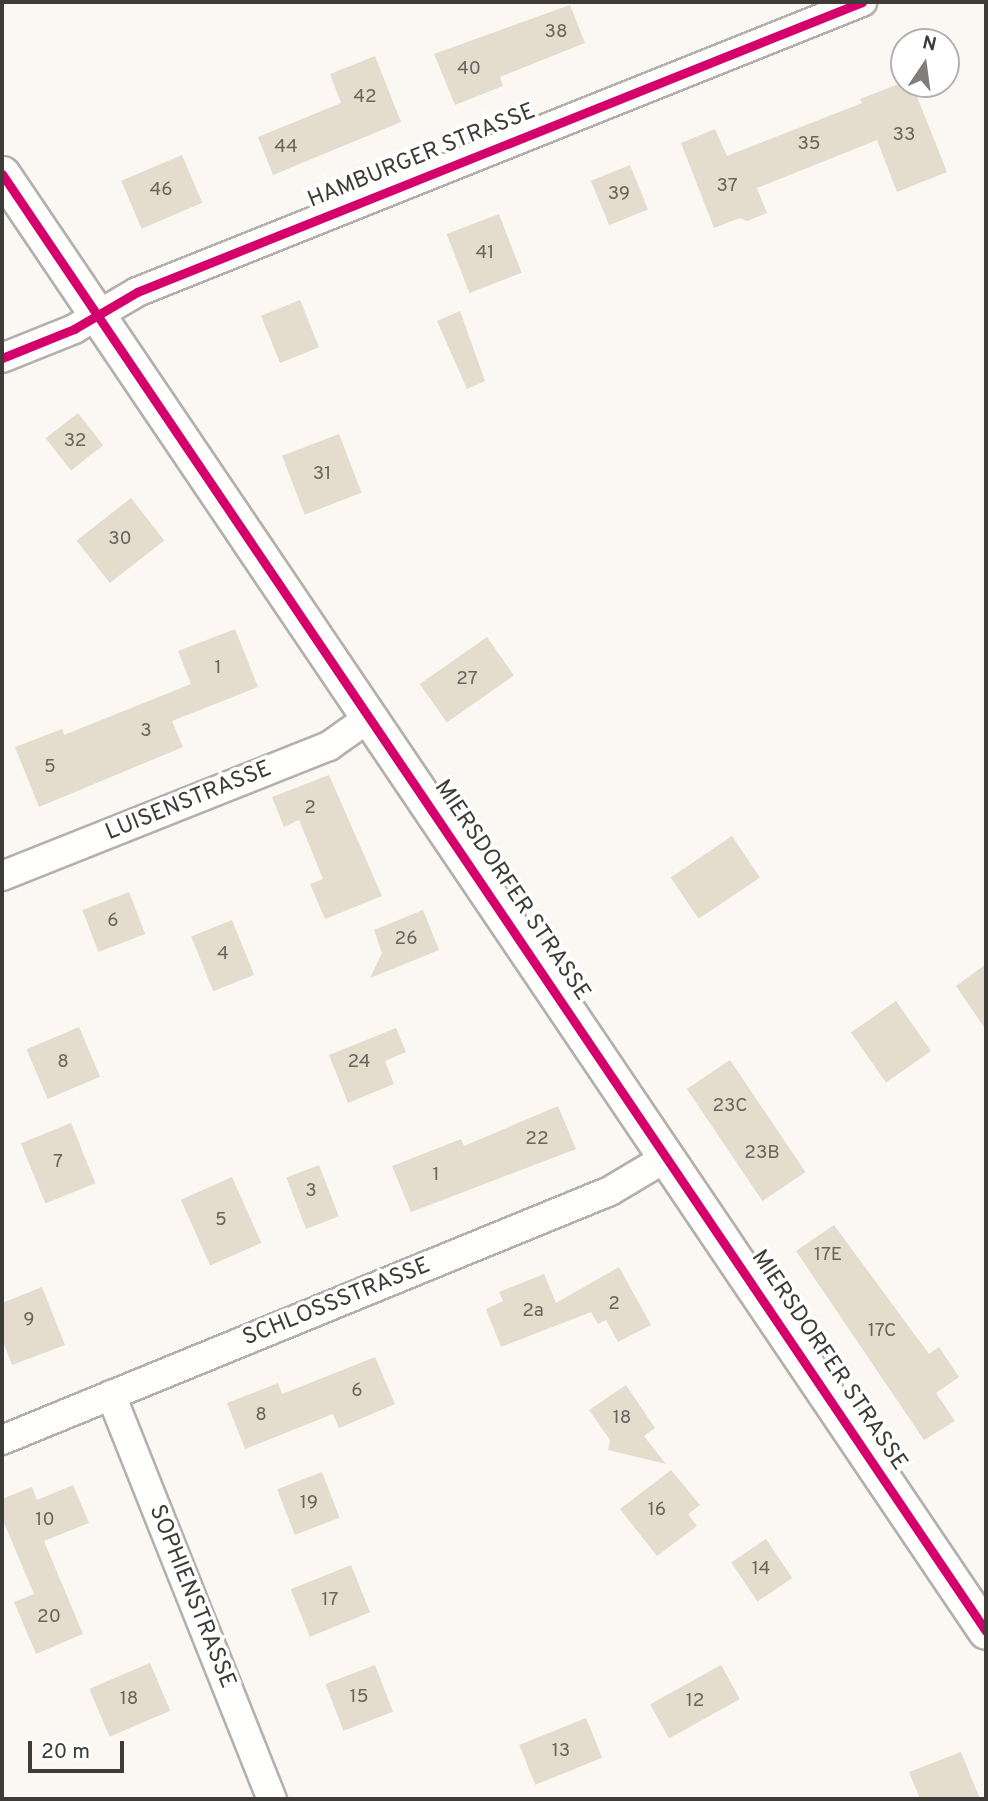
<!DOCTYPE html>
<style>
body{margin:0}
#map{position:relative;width:988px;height:1801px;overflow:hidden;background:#fbf8f4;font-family:Overpass,sans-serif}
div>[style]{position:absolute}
.building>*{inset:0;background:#e4dccc;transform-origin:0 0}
.roads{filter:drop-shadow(2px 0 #b3b0ae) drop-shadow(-2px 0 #b3b0ae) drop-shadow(0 2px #b3b0ae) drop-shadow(0 -2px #b3b0ae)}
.minor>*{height:28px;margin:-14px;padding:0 14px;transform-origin:14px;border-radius:14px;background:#fefefd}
.tertiary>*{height:35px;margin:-17.5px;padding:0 17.5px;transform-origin:17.5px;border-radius:17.5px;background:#fefefd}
.cycleway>*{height:9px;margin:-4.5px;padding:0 4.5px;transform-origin:4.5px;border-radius:4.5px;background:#d6006c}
span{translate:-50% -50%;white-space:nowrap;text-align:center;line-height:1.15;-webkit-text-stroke:7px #fff;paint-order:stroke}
.number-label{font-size:19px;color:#68645e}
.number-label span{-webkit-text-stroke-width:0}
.street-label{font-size:23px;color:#3e3c39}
.frame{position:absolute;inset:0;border:4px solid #3e3c39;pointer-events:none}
.north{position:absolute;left:890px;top:28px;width:70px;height:70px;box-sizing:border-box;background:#fff;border:2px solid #b2b1b0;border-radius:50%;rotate:13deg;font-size:19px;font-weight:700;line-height:28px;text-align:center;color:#3e3c39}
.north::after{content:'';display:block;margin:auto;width:24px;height:32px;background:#807e7a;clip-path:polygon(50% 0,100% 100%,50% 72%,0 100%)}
.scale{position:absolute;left:28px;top:1741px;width:96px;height:32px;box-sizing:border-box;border:4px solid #3e3c39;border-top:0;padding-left:9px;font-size:21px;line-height:24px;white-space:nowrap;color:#3e3c39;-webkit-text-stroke:5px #fff;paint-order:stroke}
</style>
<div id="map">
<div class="building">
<div style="clip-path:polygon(570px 5px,585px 43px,500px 77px,503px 86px,455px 105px,434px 54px)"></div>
<div style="clip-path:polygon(375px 56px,401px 122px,273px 175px,258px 137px,341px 103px,330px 74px)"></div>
<div style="clip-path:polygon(904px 82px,912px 84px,947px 172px,897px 192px,877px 140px,757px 188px,767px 213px,747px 221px,740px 218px,714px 228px,681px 143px,715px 129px,727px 156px,862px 103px,860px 99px)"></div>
<div style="left:182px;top:155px;width:52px;height:66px;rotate:67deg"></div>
<div style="left:630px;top:165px;width:48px;height:42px;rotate:68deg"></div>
<div style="left:499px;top:214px;width:63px;height:56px;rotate:69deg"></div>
<div style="left:300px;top:300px;width:51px;height:42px;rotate:68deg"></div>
<div style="clip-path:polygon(460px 311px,485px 381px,467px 389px,437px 321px)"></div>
<div style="left:78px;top:413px;width:41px;height:41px;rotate:52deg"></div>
<div style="left:339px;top:434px;width:63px;height:61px;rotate:69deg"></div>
<div style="left:131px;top:498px;width:54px;height:69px;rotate:52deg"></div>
<div style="clip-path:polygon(235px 629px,258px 687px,172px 721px,183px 747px,39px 807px,15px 747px,62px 729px,64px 735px,191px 684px,178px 651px)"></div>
<div style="left:487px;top:637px;width:47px;height:82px;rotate:55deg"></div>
<div style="clip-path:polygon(329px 775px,382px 896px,325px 919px,310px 884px,323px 879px,299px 820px,284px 827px,272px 797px)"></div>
<div style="left:732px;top:836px;width:50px;height:74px;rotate:56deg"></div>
<div style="left:129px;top:892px;width:45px;height:50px;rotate:69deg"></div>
<div style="clip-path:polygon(423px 910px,439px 950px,370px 978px,382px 953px,374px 930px)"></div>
<div style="left:232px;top:920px;width:59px;height:44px;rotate:68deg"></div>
<div style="clip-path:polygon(986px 964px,986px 1030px,956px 986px)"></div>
<div style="left:896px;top:1001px;width:61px;height:55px;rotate:55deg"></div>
<div style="left:79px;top:1027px;width:54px;height:57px;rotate:67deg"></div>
<div style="clip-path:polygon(396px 1028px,406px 1052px,385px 1061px,394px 1084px,348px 1103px,329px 1055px)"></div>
<div style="left:730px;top:1060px;width:135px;height:52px;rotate:56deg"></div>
<div style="clip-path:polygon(558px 1106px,576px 1149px,411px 1212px,392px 1166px,461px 1139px,464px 1146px)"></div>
<div style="left:71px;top:1123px;width:65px;height:54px;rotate:68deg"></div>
<div style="left:319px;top:1165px;width:55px;height:35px;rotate:69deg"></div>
<div style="left:232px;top:1177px;width:72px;height:56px;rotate:66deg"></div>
<div style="clip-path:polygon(834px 1225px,929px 1354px,939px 1347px,959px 1377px,936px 1393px,955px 1421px,924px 1440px,796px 1251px)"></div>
<div style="clip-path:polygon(619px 1267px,651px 1325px,618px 1342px,606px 1320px,598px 1324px,591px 1312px,501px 1347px,486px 1309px,503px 1301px,499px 1292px,544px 1274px,556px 1303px)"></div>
<div style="clip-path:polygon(42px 1287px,65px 1345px,12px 1365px,2px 1339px,2px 1303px)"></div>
<div style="clip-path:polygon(375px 1357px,395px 1404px,339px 1428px,333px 1414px,245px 1449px,227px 1403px,278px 1383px,282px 1394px)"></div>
<div style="clip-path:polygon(626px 1385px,655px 1428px,644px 1436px,666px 1464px,608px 1450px,610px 1440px,589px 1410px)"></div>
<div style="clip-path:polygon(671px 1470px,700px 1505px,688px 1514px,697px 1526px,657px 1556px,620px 1509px)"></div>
<div style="left:322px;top:1472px;width:49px;height:48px;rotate:69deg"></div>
<div style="clip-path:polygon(73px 1485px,89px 1523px,44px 1541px,83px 1634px,36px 1654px,14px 1602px,34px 1594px,2px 1518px,2px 1499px,32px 1487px,37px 1500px)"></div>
<div style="left:766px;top:1539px;width:47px;height:42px;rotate:56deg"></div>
<div style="left:351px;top:1565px;width:51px;height:65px;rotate:68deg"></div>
<div style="left:150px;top:1663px;width:52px;height:66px;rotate:67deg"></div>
<div style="left:375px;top:1665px;width:50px;height:53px;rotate:69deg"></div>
<div style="left:721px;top:1665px;width:39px;height:81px;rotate:61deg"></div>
<div style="left:586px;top:1718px;width:43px;height:72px;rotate:68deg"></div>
<div style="clip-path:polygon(961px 1752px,980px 1799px,920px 1799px,909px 1772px)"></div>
</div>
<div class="roads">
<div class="minor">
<div style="left:2px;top:358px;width:78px;rotate:-21.9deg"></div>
<div style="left:74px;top:329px;width:73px;rotate:-30.4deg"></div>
<div style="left:137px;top:292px;width:781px;rotate:-21.8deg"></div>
<div style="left:2px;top:876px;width:352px;rotate:-21.7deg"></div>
<div style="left:329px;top:746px;width:50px;rotate:-35.3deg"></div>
<div style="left:111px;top:1395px;width:435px;rotate:68.3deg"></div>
<div style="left:2px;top:1440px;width:657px;rotate:-22.27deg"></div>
<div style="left:610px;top:1191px;width:66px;rotate:-30.8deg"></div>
</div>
<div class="tertiary">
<div style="left:2px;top:174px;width:1758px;rotate:55.97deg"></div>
</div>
</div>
<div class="cycleway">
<div style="left:2px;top:174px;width:1758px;rotate:55.97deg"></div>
<div style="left:2px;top:358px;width:78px;rotate:-21.9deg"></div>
<div style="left:74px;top:329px;width:73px;rotate:-30.4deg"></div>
<div style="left:137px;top:292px;width:781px;rotate:-21.8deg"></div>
</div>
<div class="number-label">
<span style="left:556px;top:33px">38</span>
<span style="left:469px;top:70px">40</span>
<span style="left:365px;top:98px">42</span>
<span style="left:904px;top:136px">33</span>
<span style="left:809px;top:145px">35</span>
<span style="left:286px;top:148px">44</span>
<span style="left:727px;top:187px">37</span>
<span style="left:161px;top:191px">46</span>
<span style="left:619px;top:195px">39</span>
<span style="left:485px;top:254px">41</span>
<span style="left:75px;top:442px">32</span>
<span style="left:322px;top:475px">31</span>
<span style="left:120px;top:540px">30</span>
<span style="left:218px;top:669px">1</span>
<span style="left:467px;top:680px">27</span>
<span style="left:146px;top:732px">3</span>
<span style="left:50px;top:768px">5</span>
<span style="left:310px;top:809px">2</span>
<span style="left:113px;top:922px">6</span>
<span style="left:406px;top:940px">26</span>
<span style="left:223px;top:955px">4</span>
<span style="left:63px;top:1063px">8</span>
<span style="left:359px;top:1063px">24</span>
<span style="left:730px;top:1107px">23C</span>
<span style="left:537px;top:1140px">22</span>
<span style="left:762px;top:1154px">23B</span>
<span style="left:58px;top:1163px">7</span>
<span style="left:436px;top:1176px">1</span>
<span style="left:311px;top:1192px">3</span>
<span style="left:221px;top:1221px">5</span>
<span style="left:828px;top:1256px">17E</span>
<span style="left:614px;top:1305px">2</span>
<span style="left:533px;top:1312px">2a</span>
<span style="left:29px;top:1321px">9</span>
<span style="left:882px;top:1332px">17C</span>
<span style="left:357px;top:1392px">6</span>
<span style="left:261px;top:1416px">8</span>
<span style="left:622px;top:1419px">18</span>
<span style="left:309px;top:1504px">19</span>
<span style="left:657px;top:1511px">16</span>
<span style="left:45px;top:1521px">10</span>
<span style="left:761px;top:1570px">14</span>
<span style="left:330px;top:1601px">17</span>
<span style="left:49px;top:1618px">20</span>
<span style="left:359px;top:1698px">15</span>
<span style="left:129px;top:1700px">18</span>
<span style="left:695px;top:1702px">12</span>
<span style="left:561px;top:1752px">13</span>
</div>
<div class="street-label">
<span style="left:422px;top:157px;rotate:-22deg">HAMBURGER STRASSE</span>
<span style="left:189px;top:802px;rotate:-22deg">LUISENSTRASSE</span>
<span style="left:511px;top:891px;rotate:56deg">MIERSDORFER STRASSE</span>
<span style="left:337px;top:1303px;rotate:-22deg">SCHLOSSSTRASSE</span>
<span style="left:828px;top:1361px;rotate:56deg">MIERSDORFER STRASSE</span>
<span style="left:191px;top:1597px;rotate:68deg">SOPHIENSTRASSE</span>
</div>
<div class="frame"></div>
<div class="north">N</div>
<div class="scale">20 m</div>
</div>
